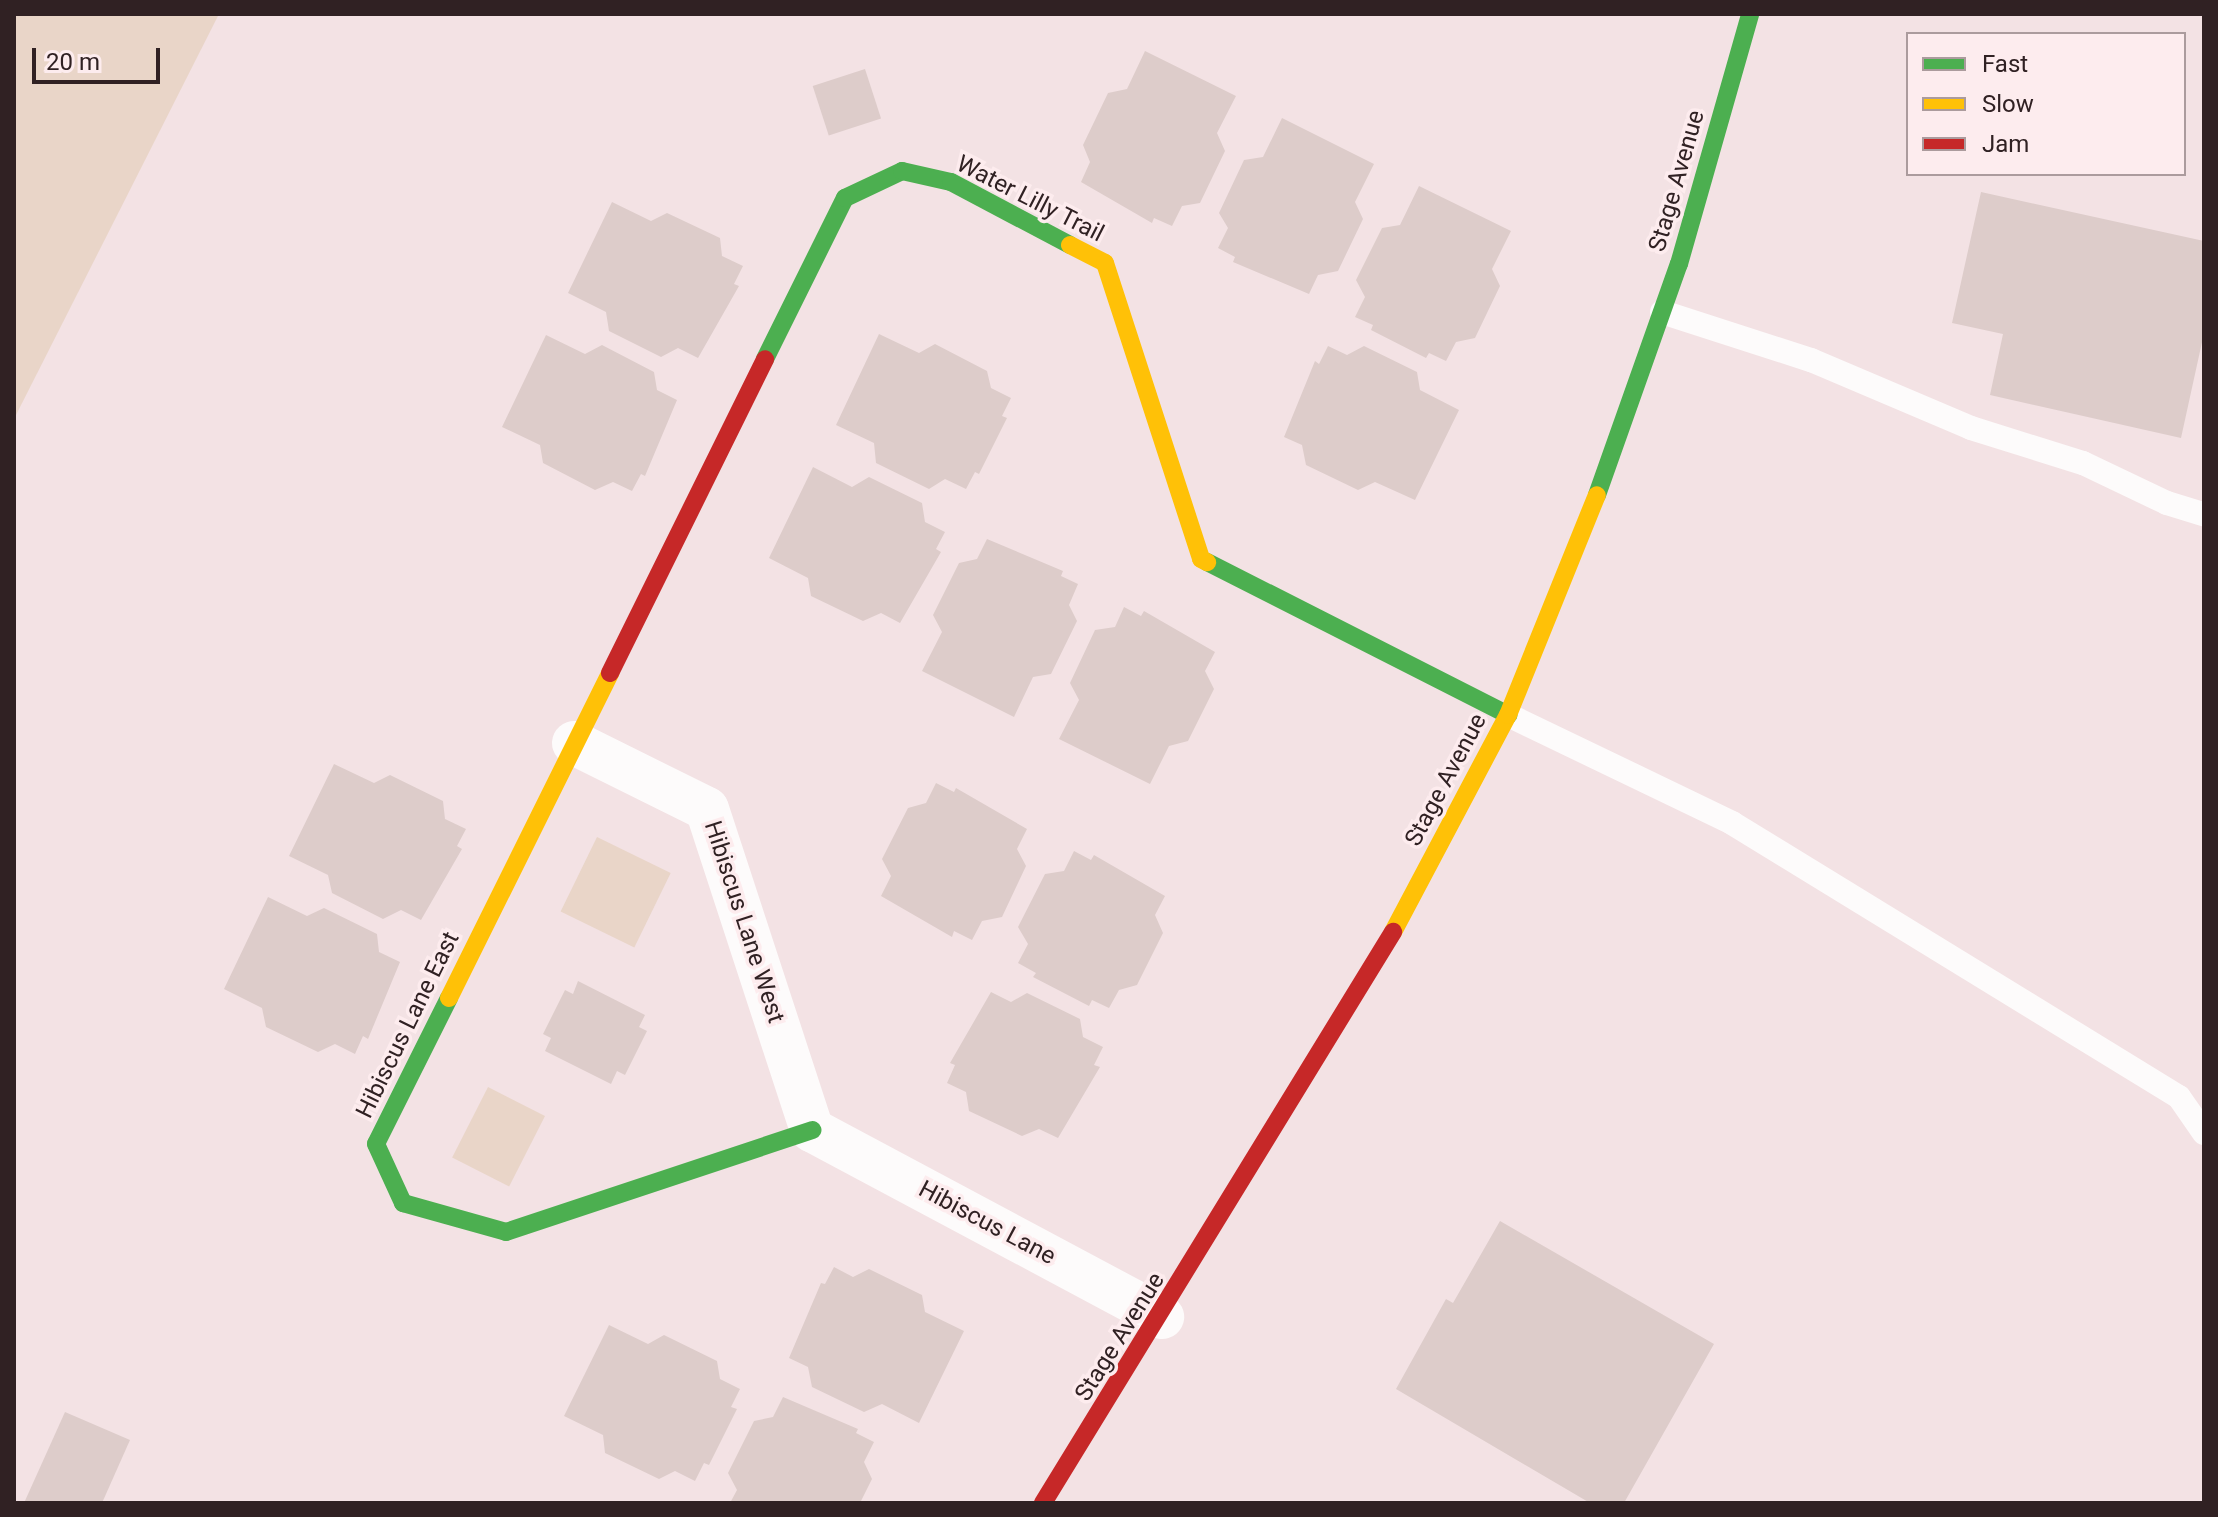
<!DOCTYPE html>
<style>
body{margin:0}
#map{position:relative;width:2218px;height:1517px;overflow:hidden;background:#f3e2e4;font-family:Roboto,sans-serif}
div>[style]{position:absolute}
.green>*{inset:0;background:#e9d5c8;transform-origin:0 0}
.building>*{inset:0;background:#ddccca;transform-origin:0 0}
.lane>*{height:24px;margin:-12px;padding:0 12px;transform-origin:12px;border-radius:12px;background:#fdfbfb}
.street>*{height:44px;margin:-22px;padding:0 22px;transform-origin:22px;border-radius:22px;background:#fdfbfb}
.fast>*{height:18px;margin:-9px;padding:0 9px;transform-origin:9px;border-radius:9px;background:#4caf50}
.slow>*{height:18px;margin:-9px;padding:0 9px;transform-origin:9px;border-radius:9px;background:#ffc107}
.jam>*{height:18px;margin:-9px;padding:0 9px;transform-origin:9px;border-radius:9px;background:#c62828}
span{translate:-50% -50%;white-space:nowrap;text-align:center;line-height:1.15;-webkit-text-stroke:7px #fdecee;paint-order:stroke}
.street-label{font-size:24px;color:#302123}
.frame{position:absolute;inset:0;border:16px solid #302123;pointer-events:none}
.legend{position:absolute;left:1906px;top:32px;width:280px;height:144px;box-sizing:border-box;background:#fdecee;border:2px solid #ab9b9d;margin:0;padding:10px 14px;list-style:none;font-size:24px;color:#302123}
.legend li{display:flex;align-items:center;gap:16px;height:40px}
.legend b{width:40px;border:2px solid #ab9b9d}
.scale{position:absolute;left:32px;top:48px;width:128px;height:36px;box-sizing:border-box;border:4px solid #302123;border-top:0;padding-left:10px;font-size:24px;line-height:28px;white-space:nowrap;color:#302123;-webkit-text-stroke:6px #fdecee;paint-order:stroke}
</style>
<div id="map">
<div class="green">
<div style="clip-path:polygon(14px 14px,219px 14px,14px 419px)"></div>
<div style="left:597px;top:837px;width:82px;height:83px;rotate:26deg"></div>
<div style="left:488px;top:1087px;width:64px;height:79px;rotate:27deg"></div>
</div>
<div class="building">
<div style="clip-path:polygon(1145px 51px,1236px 96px,1217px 133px,1225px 151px,1200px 203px,1182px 206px,1172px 226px,1154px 218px,1152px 223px,1081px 182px,1090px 162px,1083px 145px,1108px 93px,1127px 89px)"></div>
<div style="left:865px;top:69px;width:52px;height:55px;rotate:72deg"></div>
<div style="clip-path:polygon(1282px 118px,1374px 164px,1355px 202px,1363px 219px,1338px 271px,1318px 275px,1309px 294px,1233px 262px,1235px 257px,1218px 248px,1228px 228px,1219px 213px,1244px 160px,1263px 157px)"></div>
<div style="clip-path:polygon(1419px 186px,1511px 231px,1492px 269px,1500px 286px,1475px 338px,1456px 342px,1446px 361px,1429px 353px,1426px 358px,1371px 330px,1373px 325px,1355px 317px,1365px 297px,1356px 280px,1382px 228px,1400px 225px)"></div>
<div style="clip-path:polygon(1981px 192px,2204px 241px,2204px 333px,2181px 438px,1990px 395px,2003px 334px,1952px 323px)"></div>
<div style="clip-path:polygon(612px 202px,651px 221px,667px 213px,720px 238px,722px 256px,743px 266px,734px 284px,739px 286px,698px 358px,678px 348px,661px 357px,609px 331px,606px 312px,568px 293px)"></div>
<div style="clip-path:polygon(879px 334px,919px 353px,935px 344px,987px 371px,991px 388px,1011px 398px,1002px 416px,1007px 418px,979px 474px,975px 472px,966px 489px,945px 479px,929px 489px,876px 463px,874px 443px,836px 425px)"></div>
<div style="clip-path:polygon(546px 335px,585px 354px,602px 345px,654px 372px,657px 390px,677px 400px,645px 476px,641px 474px,632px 491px,613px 482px,595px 490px,543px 463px,540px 445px,502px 427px)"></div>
<div style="clip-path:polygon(1328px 346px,1347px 355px,1364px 346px,1417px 372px,1420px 390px,1459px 410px,1415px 500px,1375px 482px,1358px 490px,1306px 465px,1302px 445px,1284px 437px,1315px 361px,1319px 364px)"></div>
<div style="clip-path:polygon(813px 467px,852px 487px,869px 477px,922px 503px,925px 522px,945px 532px,936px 549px,941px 552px,900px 623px,881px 613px,863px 621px,811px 596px,808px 578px,769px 558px)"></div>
<div style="clip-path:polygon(987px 539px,1063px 571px,1061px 576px,1078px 584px,1069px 605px,1077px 621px,1051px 674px,1033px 677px,1014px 717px,922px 671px,942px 632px,933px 615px,959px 563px,977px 559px)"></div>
<div style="clip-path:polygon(1124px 607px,1141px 616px,1144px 611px,1215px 652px,1205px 671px,1214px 689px,1188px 741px,1169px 746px,1150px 784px,1059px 739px,1079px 700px,1070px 683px,1095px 630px,1115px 627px)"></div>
<div style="clip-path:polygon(334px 764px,374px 783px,390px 775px,443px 801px,445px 819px,466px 829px,457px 846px,462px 849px,421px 920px,401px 910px,383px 919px,332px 893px,328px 875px,289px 856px)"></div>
<div style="clip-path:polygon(936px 783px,954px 792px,956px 788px,1027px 829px,1017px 849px,1026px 866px,1002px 917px,982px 921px,972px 940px,954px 931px,952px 937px,881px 896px,891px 876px,882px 859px,908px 808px,926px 803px)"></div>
<div style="clip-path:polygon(1074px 851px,1091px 860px,1094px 855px,1165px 896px,1155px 915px,1163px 933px,1137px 985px,1119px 990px,1109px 1008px,1092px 1000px,1089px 1006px,1033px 977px,1036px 973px,1018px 963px,1028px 944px,1018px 927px,1045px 874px,1064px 871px)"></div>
<div style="clip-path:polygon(268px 897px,307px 916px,324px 908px,377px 934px,379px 952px,400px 962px,368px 1039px,363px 1036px,355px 1054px,335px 1044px,318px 1052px,266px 1027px,262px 1008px,224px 989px)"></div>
<div style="clip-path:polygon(578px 981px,645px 1015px,639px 1027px,647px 1031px,625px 1075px,617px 1071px,611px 1084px,545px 1051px,551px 1038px,543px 1034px,565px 990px,573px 994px)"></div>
<div style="clip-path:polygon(991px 992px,1011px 1002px,1027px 993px,1080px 1019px,1083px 1037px,1103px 1047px,1094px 1065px,1100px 1067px,1058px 1138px,1039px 1129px,1022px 1136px,969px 1111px,966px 1092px,947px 1083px,955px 1065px,950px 1063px)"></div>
<div style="clip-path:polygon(1500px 1221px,1714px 1344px,1624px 1503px,1590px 1503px,1396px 1389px,1446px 1299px,1453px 1303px)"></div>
<div style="clip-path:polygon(834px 1267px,853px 1277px,869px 1269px,922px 1295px,925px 1312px,964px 1331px,919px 1423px,882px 1404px,864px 1412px,812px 1387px,808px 1367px,789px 1358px,821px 1283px,825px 1284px)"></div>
<div style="clip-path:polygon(609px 1325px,648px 1344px,664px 1335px,717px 1361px,720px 1379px,740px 1389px,731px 1407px,737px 1409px,709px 1465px,704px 1463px,695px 1481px,675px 1471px,659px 1479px,605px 1453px,603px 1435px,564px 1416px)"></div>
<div style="clip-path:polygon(783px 1397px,858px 1429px,856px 1433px,874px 1442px,864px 1462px,872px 1479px,860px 1503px,730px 1503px,737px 1490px,728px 1473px,754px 1421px,773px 1417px)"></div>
<div style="clip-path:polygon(65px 1412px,130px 1440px,102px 1503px,24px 1503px)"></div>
</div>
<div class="lane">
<div style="left:1662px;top:312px;width:157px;rotate:17.9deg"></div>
<div style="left:1811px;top:360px;width:174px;rotate:23deg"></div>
<div style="left:1971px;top:428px;width:117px;rotate:17.4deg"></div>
<div style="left:2083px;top:463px;width:93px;rotate:25.5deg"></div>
<div style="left:2167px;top:503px;width:39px;rotate:17deg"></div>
<div style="left:1508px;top:715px;width:249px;rotate:25.7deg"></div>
<div style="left:1732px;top:823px;width:524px;rotate:31.51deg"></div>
<div style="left:2179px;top:1097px;width:44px;rotate:55.2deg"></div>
</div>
<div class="street">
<div style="left:574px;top:743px;width:148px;rotate:26.4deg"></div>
<div style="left:707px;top:809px;width:338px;rotate:71.9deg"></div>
<div style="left:812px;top:1130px;width:397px;rotate:28.1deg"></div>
</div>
<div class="fast">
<div style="left:765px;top:359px;width:180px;rotate:-63.6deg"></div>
<div style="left:845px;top:198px;width:63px;rotate:-25.3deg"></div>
<div style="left:902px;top:171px;width:50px;rotate:12.7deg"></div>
<div style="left:951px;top:182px;width:135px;rotate:27.9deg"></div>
<div style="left:1597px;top:495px;width:245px;rotate:-70.5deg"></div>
<div style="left:1679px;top:264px;width:260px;rotate:-74.1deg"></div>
<div style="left:1207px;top:562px;width:338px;rotate:26.9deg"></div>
<div style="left:449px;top:998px;width:163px;rotate:116.6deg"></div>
<div style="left:376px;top:1144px;width:65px;rotate:65.4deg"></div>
<div style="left:403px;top:1203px;width:107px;rotate:15.7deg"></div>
<div style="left:506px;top:1232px;width:323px;rotate:-18.4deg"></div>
</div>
<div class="slow">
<div style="left:1070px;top:245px;width:39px;rotate:27deg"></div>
<div style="left:1105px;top:263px;width:311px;rotate:72deg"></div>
<div style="left:1201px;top:559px;width:7px;rotate:27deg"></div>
<div style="left:1393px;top:932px;width:246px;rotate:-62.1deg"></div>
<div style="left:1508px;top:715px;width:237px;rotate:-68deg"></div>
<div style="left:449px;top:998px;width:363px;rotate:-63.6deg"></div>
</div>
<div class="jam">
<div style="left:610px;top:673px;width:350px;rotate:-63.7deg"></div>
<div style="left:1043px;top:1503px;width:670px;rotate:-58.49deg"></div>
</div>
<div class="street-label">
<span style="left:1677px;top:181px;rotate:-74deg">Stage Avenue</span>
<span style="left:1030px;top:199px;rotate:27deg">Water Lilly Trail</span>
<span style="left:1446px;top:780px;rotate:-62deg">Stage Avenue</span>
<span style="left:744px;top:922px;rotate:72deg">Hibiscus Lane West</span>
<span style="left:408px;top:1025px;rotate:-64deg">Hibiscus Lane East</span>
<span style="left:987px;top:1223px;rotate:28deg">Hibiscus Lane</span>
<span style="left:1120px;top:1337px;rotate:-58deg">Stage Avenue</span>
</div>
<div class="frame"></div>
<ul class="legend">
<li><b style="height:10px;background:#4caf50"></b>Fast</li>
<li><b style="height:10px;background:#ffc107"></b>Slow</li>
<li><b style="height:10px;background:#c62828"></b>Jam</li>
</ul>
<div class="scale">20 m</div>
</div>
